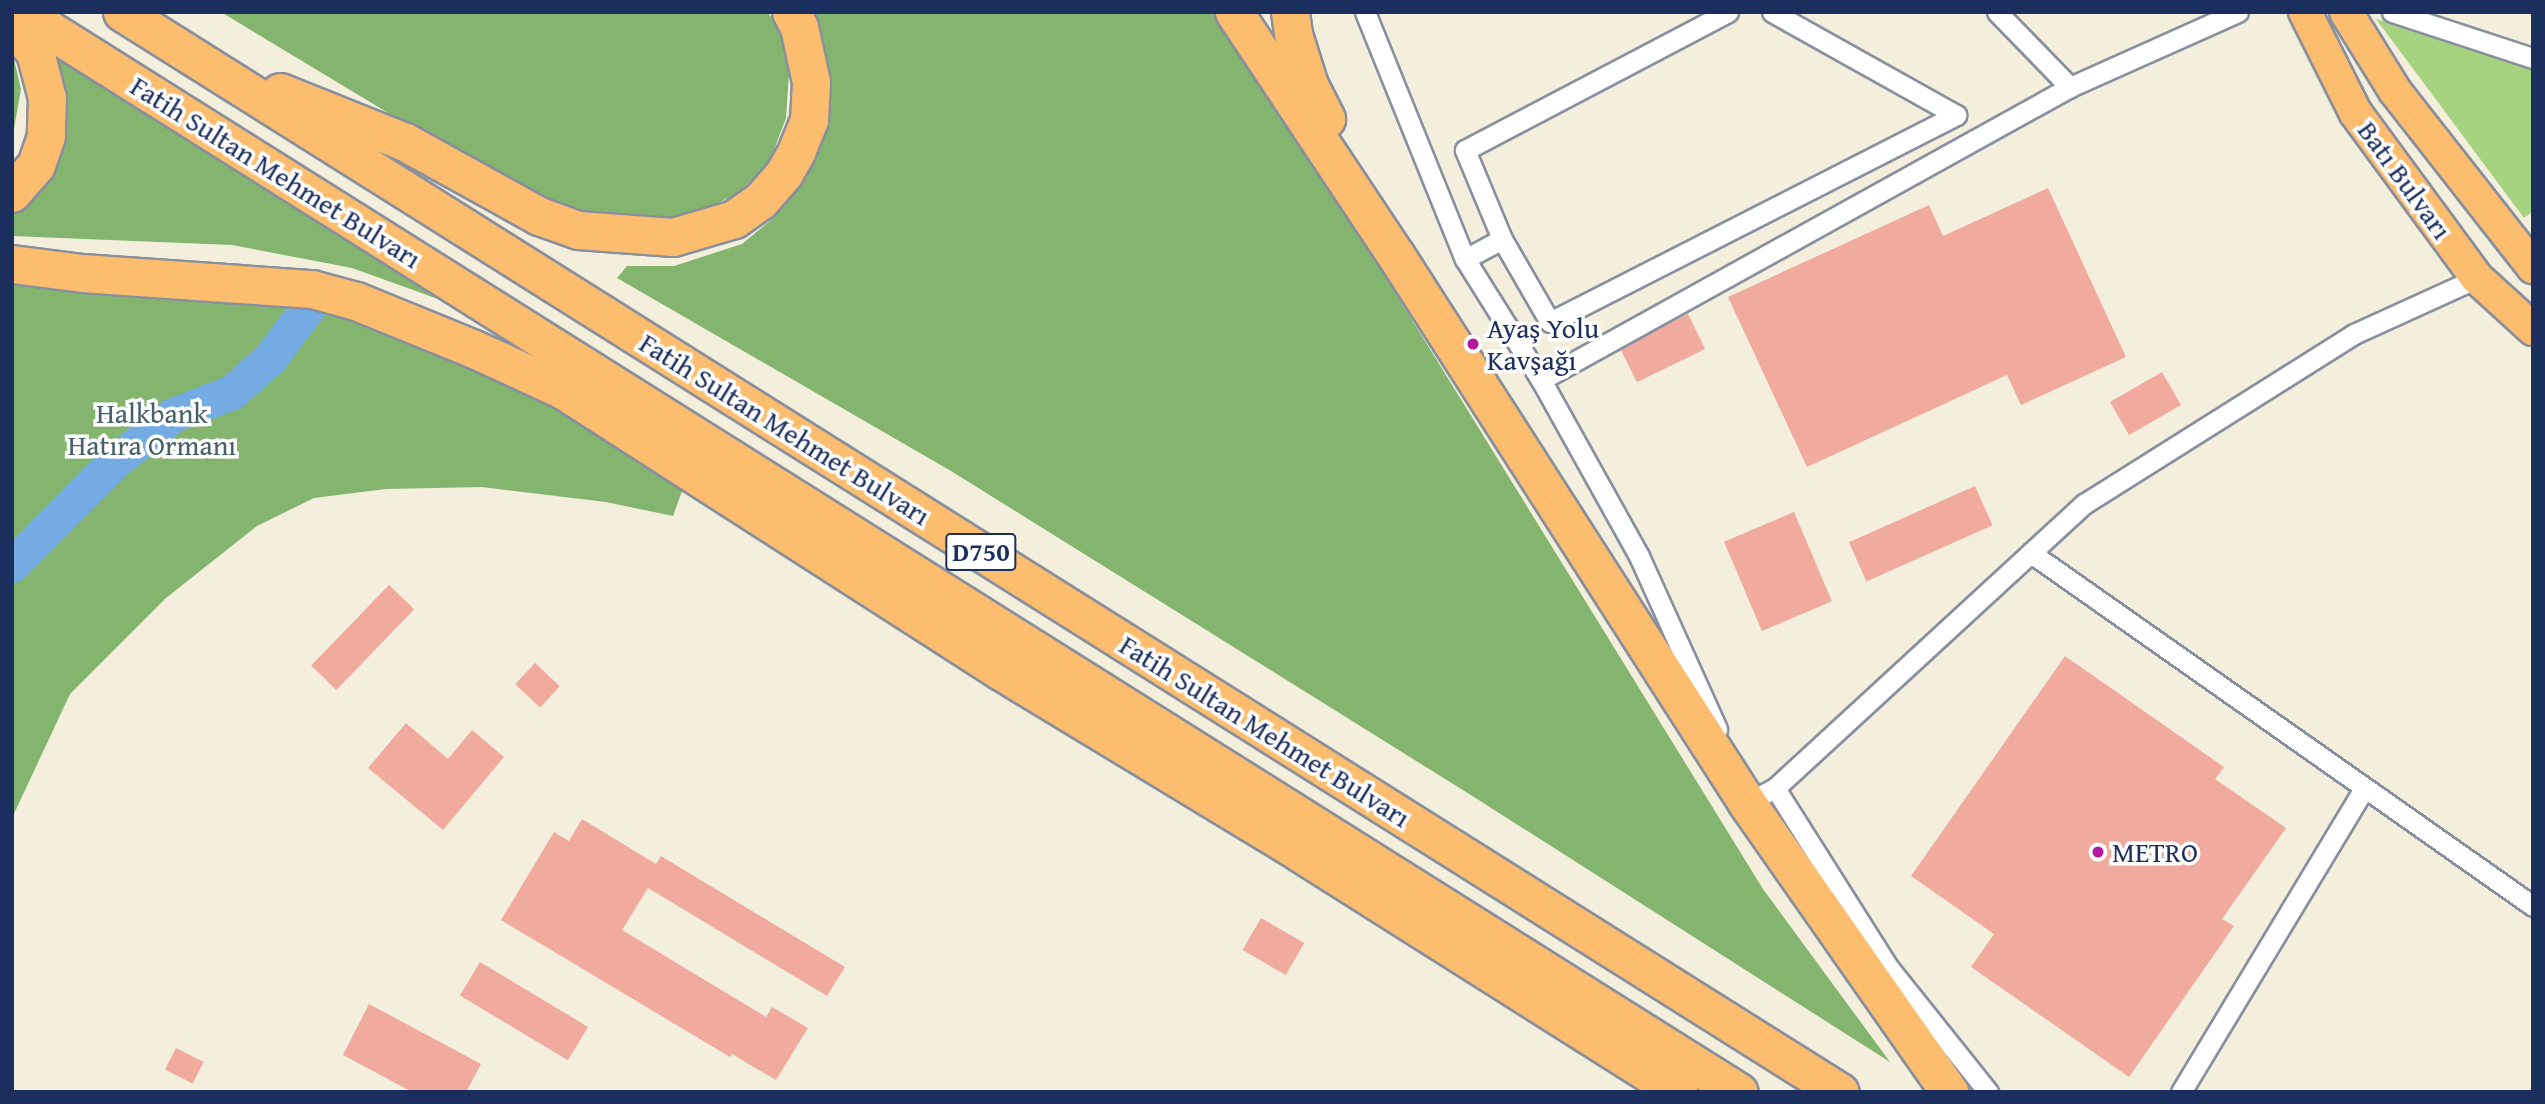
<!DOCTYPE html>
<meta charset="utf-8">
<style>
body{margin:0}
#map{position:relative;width:2545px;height:1104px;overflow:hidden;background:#f4efdd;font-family:"Gentium Book Plus",serif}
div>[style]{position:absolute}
.green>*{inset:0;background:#a6d380}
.forest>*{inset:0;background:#84b56e}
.river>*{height:35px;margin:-17.5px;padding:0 17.5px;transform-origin:17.5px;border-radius:17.5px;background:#75abe3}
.building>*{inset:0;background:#f0aa9e;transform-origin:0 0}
.roads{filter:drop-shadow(2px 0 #888f9e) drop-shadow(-2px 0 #888f9e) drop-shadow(0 2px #888f9e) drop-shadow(0 -2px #888f9e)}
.street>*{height:19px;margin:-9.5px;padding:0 9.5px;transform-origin:9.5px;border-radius:9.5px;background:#fff}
.primary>*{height:32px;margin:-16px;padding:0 16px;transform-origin:16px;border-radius:16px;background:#fcbd6f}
.highway>*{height:37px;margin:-18.5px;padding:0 18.5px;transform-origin:18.5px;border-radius:18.5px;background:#fcbd6f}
.dots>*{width:19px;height:19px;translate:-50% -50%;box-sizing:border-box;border:4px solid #fff;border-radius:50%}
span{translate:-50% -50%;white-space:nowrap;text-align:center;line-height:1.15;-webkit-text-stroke:7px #fff;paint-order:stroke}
.shield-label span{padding:2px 5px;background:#fff;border:2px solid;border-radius:5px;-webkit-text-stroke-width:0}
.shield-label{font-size:26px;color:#1b2f5e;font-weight:700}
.street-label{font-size:28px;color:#1b2f5e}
.poi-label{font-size:28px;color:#1b2f5e}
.left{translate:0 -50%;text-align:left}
.park-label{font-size:28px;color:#456068}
.frame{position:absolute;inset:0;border:14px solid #1b2f5e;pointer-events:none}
</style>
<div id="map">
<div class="green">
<div style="clip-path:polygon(2376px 19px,2533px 64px,2533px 211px,2524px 218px)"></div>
</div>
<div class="forest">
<div style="clip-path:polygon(221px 12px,767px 12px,778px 25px,789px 74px,786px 118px,769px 163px,739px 192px,698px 214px,636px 224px,564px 209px,519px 192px)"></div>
<div style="clip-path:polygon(809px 12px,1222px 12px,1763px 889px,1890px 1062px,1474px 797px,951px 471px,617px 278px,627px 266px,674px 266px,742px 244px,777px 215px,806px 178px,825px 129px,828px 93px,825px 50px)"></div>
<div style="clip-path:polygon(12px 51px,21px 89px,12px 140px)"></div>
<div style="clip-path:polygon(58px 56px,452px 304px,352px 268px,232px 245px,12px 236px,12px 214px,35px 191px,63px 93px)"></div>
<div style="clip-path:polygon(12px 276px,322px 307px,374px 325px,564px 408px,686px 480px,673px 516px,606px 502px,482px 487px,386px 489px,314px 498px,257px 526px,166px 598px,70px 694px,12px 818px)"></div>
</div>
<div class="river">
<div style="left:12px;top:565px;width:146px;rotate:-45.3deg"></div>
<div style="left:115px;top:461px;width:74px;rotate:-38.4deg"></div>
<div style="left:173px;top:415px;width:63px;rotate:-21.3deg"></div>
<div style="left:232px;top:392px;width:51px;rotate:-41.8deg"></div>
<div style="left:270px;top:358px;width:66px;rotate:-53deg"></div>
</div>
<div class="building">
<div style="clip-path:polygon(2048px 188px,2126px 357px,2021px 405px,2007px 375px,1807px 467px,1728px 297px,1929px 205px,1943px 236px)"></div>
<div style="left:1688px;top:314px;width:39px;height:76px;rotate:64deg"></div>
<div style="left:2162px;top:372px;width:38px;height:60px;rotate:60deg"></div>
<div style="left:1975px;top:486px;width:43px;height:138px;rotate:66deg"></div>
<div style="left:1794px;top:512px;width:97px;height:76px;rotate:67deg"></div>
<div style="left:389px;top:585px;width:35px;height:112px;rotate:44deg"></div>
<div style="clip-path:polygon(2065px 656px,2224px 767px,2215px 779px,2286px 828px,2222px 919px,2234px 926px,2129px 1077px,1971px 967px,1994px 934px,1911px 876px)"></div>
<div style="left:535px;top:663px;width:34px;height:29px;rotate:43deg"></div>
<div style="clip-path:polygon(406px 723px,448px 759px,472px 730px,504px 757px,443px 830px,368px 768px)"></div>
<div style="clip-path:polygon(582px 819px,656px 864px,661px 856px,845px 967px,827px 996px,648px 888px,622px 930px,766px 1017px,772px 1007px,808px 1028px,776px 1080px,732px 1054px,730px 1057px,501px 920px,554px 832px,569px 841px)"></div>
<div style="left:1261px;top:918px;width:50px;height:37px;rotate:30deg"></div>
<div style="left:480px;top:962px;width:126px;height:39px;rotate:31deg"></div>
<div style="clip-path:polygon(369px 1004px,481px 1064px,466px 1092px,412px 1092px,343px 1055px)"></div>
<div style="left:176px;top:1048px;width:31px;height:24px;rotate:27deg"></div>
</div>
<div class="roads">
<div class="street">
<div style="left:1365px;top:12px;width:266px;rotate:68deg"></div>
<div style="left:1465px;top:259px;width:143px;rotate:57.9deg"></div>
<div style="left:1541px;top:380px;width:201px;rotate:60.9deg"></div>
<div style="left:1639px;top:556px;width:190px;rotate:65.7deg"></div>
<div style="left:1728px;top:12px;width:297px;rotate:152.3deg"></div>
<div style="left:1465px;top:150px;width:96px;rotate:67.4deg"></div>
<div style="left:1502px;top:239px;width:96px;rotate:60deg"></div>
<div style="left:1550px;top:322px;width:456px;rotate:-27deg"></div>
<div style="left:1772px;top:12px;width:211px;rotate:29.2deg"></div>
<div style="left:1997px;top:12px;width:105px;rotate:45.8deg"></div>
<div style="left:2392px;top:12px;width:148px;rotate:18.1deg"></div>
<div style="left:1465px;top:259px;width:42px;rotate:-28.4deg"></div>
<div style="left:1541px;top:380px;width:605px;rotate:-28.98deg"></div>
<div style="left:2070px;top:87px;width:184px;rotate:-24.1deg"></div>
<div style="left:2031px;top:553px;width:614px;rotate:35.11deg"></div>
<div style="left:1775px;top:788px;width:213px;rotate:57.7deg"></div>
<div style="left:1889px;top:968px;width:159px;rotate:51.4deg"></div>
<div style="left:1747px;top:803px;width:32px;rotate:-28deg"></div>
<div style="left:1775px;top:788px;width:420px;rotate:-42.6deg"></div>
<div style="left:2084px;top:504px;width:319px;rotate:-32.2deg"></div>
<div style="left:2354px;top:334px;width:135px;rotate:-24.5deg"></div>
<div style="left:2181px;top:1092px;width:354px;rotate:-58.9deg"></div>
</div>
<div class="primary">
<div style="left:2305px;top:12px;width:112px;rotate:63.4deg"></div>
<div style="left:2355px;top:112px;width:206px;rotate:53.7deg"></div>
<div style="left:2477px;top:278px;width:76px;rotate:42.3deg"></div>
<div style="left:2346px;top:12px;width:93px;rotate:58.2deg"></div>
<div style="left:2395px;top:91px;width:224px;rotate:51.9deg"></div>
</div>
<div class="highway">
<div style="left:21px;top:12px;width:2029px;rotate:32.16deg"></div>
<div style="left:122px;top:12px;width:2029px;rotate:32.16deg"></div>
<div style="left:1234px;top:12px;width:291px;rotate:56.4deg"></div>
<div style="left:1395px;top:254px;width:652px;rotate:57.33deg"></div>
<div style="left:1747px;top:803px;width:353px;rotate:55deg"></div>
<div style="left:1290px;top:12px;width:22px;rotate:82deg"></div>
<div style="left:1293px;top:34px;width:53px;rotate:72.6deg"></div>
<div style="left:1309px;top:85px;width:38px;rotate:63deg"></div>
<div style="left:12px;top:24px;width:36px;rotate:51deg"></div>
<div style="left:35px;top:52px;width:48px;rotate:75.4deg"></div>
<div style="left:47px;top:98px;width:38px;rotate:92deg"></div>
<div style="left:46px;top:136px;width:31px;rotate:109deg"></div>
<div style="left:36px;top:165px;width:37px;rotate:131deg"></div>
<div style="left:280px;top:92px;width:135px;rotate:21.8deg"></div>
<div style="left:405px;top:142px;width:153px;rotate:28.9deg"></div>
<div style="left:539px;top:216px;width:41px;rotate:19.7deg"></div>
<div style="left:578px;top:230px;width:95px;rotate:4.2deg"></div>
<div style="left:673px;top:237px;width:64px;rotate:-16.4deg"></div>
<div style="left:734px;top:219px;width:32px;rotate:-35deg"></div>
<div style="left:760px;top:201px;width:37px;rotate:-49deg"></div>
<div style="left:784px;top:173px;width:24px;rotate:-60deg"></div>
<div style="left:796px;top:152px;width:35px;rotate:-68deg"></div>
<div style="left:809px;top:120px;width:38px;rotate:-87deg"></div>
<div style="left:811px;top:82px;width:56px;rotate:-102.3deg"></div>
<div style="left:799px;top:27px;width:17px;rotate:-118deg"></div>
<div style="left:12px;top:264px;width:71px;rotate:7.3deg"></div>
<div style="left:82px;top:273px;width:231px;rotate:4deg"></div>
<div style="left:312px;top:289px;width:46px;rotate:15.3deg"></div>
<div style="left:356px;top:301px;width:127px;rotate:22.1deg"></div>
<div style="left:474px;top:349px;width:127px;rotate:24.7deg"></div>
<div style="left:566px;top:392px;width:515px;rotate:32.7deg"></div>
<div style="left:999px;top:670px;width:351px;rotate:31.2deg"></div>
<div style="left:1299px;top:852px;width:449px;rotate:32.3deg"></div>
</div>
</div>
<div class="dots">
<div style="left:1473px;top:344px;background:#b5179e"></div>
<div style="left:2098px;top:852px;background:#b5179e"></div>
</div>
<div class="shield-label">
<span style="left:981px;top:552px">D750</span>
</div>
<div class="street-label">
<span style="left:276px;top:172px;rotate:32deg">Fatih Sultan Mehmet Bulvarı</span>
<span style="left:2405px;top:180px;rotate:54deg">Batı Bulvarı</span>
<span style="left:785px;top:429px;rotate:32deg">Fatih Sultan Mehmet Bulvarı</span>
<span style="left:1265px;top:731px;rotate:32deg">Fatih Sultan Mehmet Bulvarı</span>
</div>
<div class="poi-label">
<span class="left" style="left:1487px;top:344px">Ayaş Yolu<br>Kavşağı</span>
<span class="left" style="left:2112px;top:852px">METRO</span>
</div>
<div class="park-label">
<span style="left:152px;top:429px">Halkbank<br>Hatıra Ormanı</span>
</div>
<div class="frame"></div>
</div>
